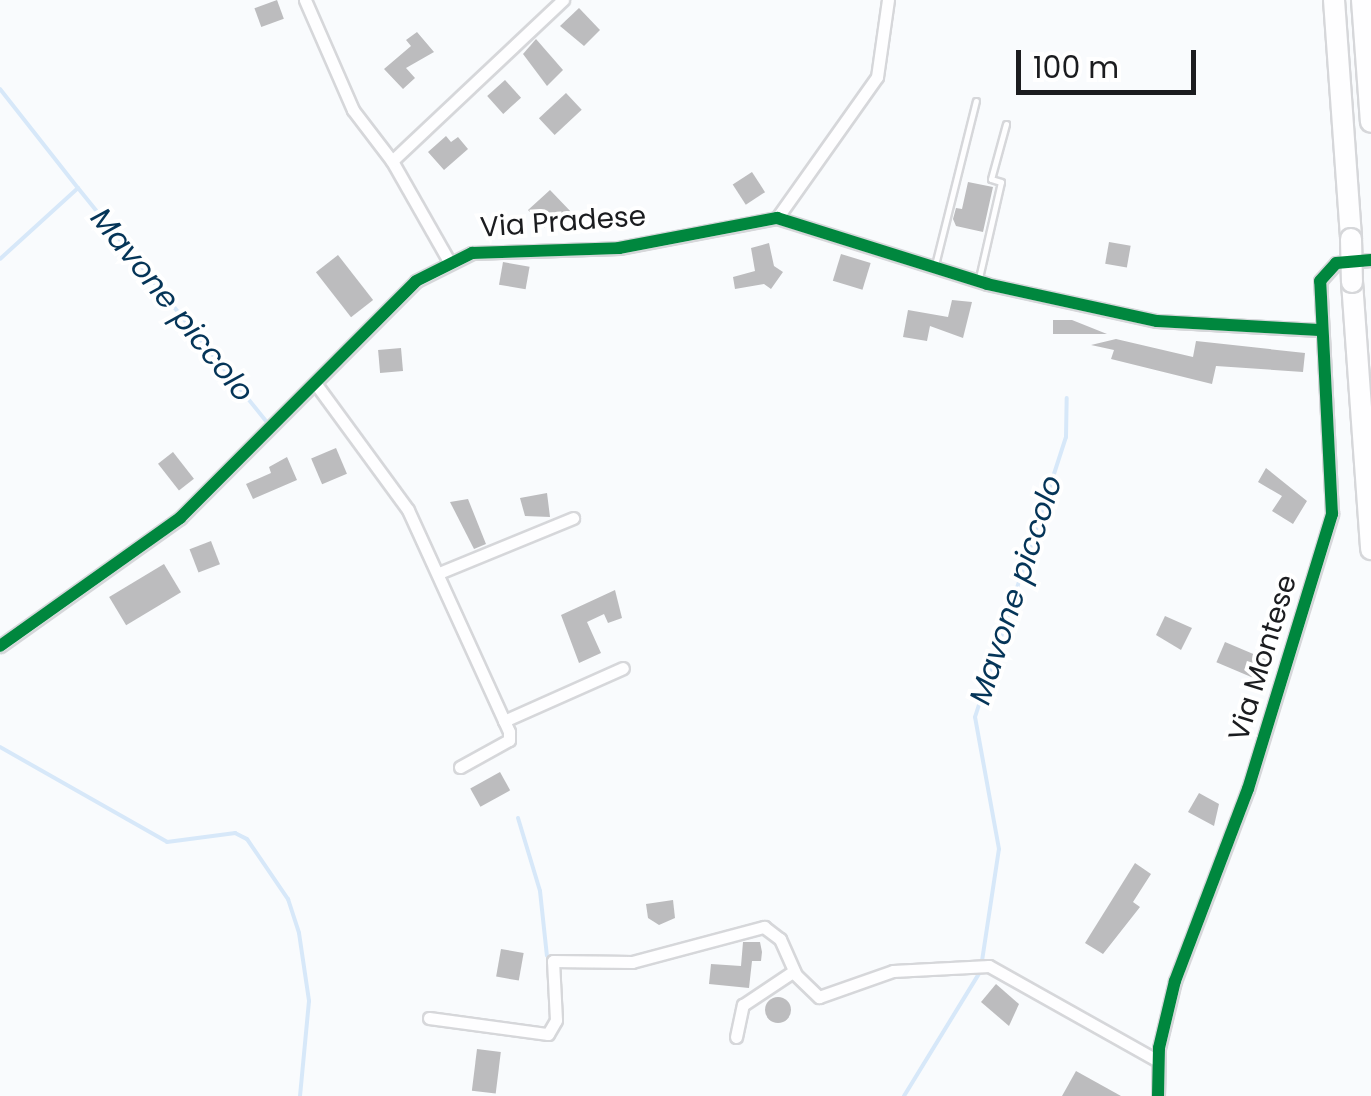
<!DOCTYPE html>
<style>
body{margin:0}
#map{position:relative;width:1371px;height:1096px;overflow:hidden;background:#f9fbfd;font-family:Poppins,sans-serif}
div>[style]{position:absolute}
.stream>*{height:4px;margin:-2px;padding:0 2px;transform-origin:2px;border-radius:2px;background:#d7e8f9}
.building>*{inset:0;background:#bcbcbe;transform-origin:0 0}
.round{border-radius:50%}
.roads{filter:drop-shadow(2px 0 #d6d7da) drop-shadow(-2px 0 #d6d7da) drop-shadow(0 2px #d6d7da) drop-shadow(0 -2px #d6d7da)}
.lane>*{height:5px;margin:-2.5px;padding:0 2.5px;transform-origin:2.5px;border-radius:2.5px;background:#fefeff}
.street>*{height:11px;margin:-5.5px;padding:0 5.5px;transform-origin:5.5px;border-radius:5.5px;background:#fefeff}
.highway>*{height:20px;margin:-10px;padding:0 10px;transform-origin:10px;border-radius:10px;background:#fefeff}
.bridges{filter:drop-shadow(2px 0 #d6d7da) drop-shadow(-2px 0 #d6d7da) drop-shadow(0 2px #d6d7da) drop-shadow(0 -2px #d6d7da)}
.highway-bridge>*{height:20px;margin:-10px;padding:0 10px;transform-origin:10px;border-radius:10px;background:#fefeff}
.cycleway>*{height:12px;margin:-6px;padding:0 6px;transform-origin:6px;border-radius:6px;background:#00873e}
span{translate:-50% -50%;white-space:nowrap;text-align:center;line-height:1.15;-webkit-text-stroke:8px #fff;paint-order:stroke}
.street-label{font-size:28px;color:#1b1c1f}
.water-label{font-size:30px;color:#053558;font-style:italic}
.scale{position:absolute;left:1016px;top:50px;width:180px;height:45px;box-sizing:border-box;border:5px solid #1b1c1f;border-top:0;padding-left:12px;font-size:30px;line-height:35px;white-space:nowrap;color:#1b1c1f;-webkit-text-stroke:8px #fff;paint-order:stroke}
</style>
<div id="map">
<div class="stream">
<div style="left:0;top:89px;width:126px;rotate:51.8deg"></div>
<div style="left:78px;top:188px;width:105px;rotate:137.7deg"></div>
<div style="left:78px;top:188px;width:299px;rotate:51.1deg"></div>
<div style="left:0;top:747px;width:192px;rotate:29.6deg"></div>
<div style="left:167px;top:842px;width:69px;rotate:-7.5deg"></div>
<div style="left:235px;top:833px;width:13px;rotate:27deg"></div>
<div style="left:247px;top:839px;width:73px;rotate:55.7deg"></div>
<div style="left:288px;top:899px;width:36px;rotate:72deg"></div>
<div style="left:299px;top:933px;width:69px;rotate:81.6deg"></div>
<div style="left:309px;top:1001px;width:95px;rotate:95.4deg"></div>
<div style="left:518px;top:818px;width:76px;rotate:73.2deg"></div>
<div style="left:540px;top:891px;width:65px;rotate:83.9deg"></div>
<div style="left:982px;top:961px;width:113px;rotate:-81.4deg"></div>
<div style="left:999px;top:849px;width:134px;rotate:-100.3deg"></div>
<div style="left:975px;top:717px;width:294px;rotate:-72deg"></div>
<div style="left:1066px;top:437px;width:39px;rotate:-89deg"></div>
<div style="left:904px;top:1096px;width:145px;rotate:-58.5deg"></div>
</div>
<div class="building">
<div style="left:277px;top:0;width:20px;height:24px;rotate:70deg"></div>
<div style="clip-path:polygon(579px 8px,600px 30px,584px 46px,560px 26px)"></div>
<div style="clip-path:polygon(417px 32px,434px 52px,406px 68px,415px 78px,403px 89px,384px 69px,411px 46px,406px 40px)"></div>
<div style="clip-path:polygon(536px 39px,563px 70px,547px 86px,523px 54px)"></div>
<div style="left:505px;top:80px;width:24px;height:24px;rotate:48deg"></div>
<div style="left:566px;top:93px;width:23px;height:37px;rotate:47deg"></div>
<div style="clip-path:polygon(446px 136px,451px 142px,458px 137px,468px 149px,444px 170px,428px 152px)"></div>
<div style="left:752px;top:172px;width:24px;height:23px;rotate:57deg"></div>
<div style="clip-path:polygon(968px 182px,993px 187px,983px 232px,956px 226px,953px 219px,956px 208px,962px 209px)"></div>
<div style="clip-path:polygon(550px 190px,574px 215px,565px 222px,559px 215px,544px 228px,528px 210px)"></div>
<div style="left:1109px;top:242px;width:22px;height:22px;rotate:10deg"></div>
<div style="clip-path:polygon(769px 243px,774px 266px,783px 272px,771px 289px,764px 284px,735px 289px,733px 277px,755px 271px,751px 248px)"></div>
<div style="left:841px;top:254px;width:31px;height:28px;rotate:17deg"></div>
<div style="left:338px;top:255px;width:57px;height:28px;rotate:52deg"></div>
<div style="left:503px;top:262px;width:27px;height:23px;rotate:10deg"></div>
<div style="clip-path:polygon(952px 300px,972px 302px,963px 338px,930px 326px,927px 341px,903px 337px,908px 310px,948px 317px)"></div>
<div style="clip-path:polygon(1053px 320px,1072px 320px,1107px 334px,1053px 334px)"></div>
<div style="clip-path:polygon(1116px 339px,1193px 357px,1196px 341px,1305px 353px,1303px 372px,1216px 366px,1212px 384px,1111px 359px,1114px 350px,1091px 345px)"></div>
<div style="left:401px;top:348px;width:23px;height:23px;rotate:85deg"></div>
<div style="left:336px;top:448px;width:28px;height:27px;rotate:67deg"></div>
<div style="left:173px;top:452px;width:34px;height:19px;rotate:52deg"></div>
<div style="clip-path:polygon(287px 457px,297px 480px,253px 499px,246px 484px,271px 473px,269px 467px)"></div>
<div style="clip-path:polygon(1266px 468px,1307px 501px,1293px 524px,1272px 511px,1282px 496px,1258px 482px)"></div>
<div style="clip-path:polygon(547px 493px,550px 517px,525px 516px,520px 498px)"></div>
<div style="clip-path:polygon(468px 499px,486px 544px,474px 549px,450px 502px)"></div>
<div style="left:211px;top:541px;width:25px;height:23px;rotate:69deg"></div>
<div style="left:164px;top:564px;width:33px;height:64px;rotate:59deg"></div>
<div style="clip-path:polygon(615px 590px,622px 618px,608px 623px,604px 614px,587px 622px,601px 653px,579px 663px,561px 615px)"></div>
<div style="clip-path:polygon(1165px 616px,1192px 628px,1181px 650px,1156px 635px)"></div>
<div style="left:1225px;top:642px;width:50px;height:22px;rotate:23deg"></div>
<div style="left:500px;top:772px;width:21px;height:34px;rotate:61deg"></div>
<div style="clip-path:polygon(1199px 793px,1219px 804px,1214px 826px,1188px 812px)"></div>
<div style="clip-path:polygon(1135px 863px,1151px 874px,1133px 902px,1140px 907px,1103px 954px,1085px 943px)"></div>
<div style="clip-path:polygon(673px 900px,675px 918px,659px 925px,648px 918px,646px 904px)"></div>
<div style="clip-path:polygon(743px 942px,760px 942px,762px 952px,761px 961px,752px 961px,749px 988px,709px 984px,711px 964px,741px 966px)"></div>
<div style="left:501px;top:949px;width:23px;height:28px;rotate:10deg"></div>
<div style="clip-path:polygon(996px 984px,1019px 1004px,1009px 1026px,981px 1002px)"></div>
<div class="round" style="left:765px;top:997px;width:26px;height:26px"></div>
<div style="left:477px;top:1049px;width:24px;height:42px;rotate:7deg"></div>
<div style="clip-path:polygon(1076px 1071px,1121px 1096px,1062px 1096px)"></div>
</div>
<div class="roads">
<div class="lane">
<div style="left:935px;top:265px;width:169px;rotate:-76deg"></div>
<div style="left:979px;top:278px;width:98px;rotate:-77.1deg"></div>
<div style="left:1001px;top:182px;width:10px;rotate:-163deg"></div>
<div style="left:991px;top:179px;width:57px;rotate:-74.7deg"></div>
</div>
<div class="street">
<div style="left:305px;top:0;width:120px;rotate:66.4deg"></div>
<div style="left:353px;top:110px;width:64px;rotate:52.6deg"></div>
<div style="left:392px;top:161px;width:117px;rotate:60.4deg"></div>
<div style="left:392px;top:161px;width:235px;rotate:-43.3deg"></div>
<div style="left:777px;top:218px;width:173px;rotate:-54.7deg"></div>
<div style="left:877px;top:77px;width:78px;rotate:-81.9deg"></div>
<div style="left:318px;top:387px;width:152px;rotate:53.8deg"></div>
<div style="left:408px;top:510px;width:244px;rotate:65.5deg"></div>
<div style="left:509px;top:732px;width:8px;rotate:90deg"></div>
<div style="left:509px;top:740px;width:56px;rotate:151.1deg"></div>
<div style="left:439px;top:573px;width:145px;rotate:-22.3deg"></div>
<div style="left:0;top:646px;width:221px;rotate:-35.4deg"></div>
<div style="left:180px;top:518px;width:334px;rotate:-45.1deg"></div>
<div style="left:416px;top:281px;width:63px;rotate:-26.6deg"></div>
<div style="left:472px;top:253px;width:147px;rotate:-1.9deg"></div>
<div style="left:619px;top:248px;width:161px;rotate:-10.8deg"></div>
<div style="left:777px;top:218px;width:220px;rotate:17.4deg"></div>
<div style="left:987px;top:284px;width:174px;rotate:12.3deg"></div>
<div style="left:1157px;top:321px;width:162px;rotate:3.2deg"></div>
<div style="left:504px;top:721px;width:130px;rotate:-24deg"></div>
<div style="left:429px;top:1018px;width:120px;rotate:7.7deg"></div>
<div style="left:548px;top:1034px;width:16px;rotate:-60deg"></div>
<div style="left:556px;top:1020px;width:59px;rotate:-92.9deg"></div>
<div style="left:553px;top:961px;width:79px;rotate:0.7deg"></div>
<div style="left:632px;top:962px;width:137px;rotate:-14.9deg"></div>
<div style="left:764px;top:927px;width:20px;rotate:37deg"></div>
<div style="left:780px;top:939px;width:39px;rotate:66deg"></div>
<div style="left:796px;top:975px;width:32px;rotate:44deg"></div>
<div style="left:819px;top:997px;width:78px;rotate:-19.4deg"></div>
<div style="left:893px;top:971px;width:96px;rotate:-3deg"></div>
<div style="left:989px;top:966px;width:194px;rotate:29.3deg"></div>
<div style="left:736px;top:1037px;width:33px;rotate:-78deg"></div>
<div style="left:743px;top:1005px;width:61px;rotate:-33.7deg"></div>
<div style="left:1158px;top:1096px;width:48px;rotate:-88.8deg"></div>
<div style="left:1159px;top:1048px;width:69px;rotate:-76.6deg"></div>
<div style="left:1175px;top:981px;width:205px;rotate:-69.2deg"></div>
<div style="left:1248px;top:789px;width:288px;rotate:-73deg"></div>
<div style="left:1332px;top:514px;width:233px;rotate:-92.9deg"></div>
<div style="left:1320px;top:281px;width:24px;rotate:-48deg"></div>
<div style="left:1336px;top:263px;width:35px;rotate:-5deg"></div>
</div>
<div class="highway">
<div style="left:1334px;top:0;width:240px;rotate:85.9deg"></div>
<div style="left:1362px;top:0;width:122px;rotate:85.8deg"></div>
<div style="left:1352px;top:282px;width:268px;rotate:85.9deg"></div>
</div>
</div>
<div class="bridges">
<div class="highway-bridge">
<div style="left:1351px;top:239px;width:43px;rotate:88.7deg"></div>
</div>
</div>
<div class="cycleway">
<div style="left:0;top:646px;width:221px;rotate:-35.4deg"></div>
<div style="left:180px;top:518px;width:334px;rotate:-45.1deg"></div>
<div style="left:416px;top:281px;width:63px;rotate:-26.6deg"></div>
<div style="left:472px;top:253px;width:147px;rotate:-1.9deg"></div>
<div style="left:619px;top:248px;width:161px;rotate:-10.8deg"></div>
<div style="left:777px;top:218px;width:220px;rotate:17.4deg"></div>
<div style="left:987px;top:284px;width:174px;rotate:12.3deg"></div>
<div style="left:1157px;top:321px;width:162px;rotate:3.2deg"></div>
<div style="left:1158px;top:1096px;width:48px;rotate:-88.8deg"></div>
<div style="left:1159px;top:1048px;width:69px;rotate:-76.6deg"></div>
<div style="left:1175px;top:981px;width:205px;rotate:-69.2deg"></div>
<div style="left:1248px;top:789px;width:288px;rotate:-73deg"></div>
<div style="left:1332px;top:514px;width:233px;rotate:-92.9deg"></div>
<div style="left:1320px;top:281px;width:24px;rotate:-48deg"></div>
<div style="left:1336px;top:263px;width:35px;rotate:-5deg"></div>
</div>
<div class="street-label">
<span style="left:563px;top:222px;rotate:-4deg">Via Pradese</span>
<span style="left:1263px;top:658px;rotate:-73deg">Via Montese</span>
</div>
<div class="water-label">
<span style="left:172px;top:305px;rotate:51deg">Mavone piccolo</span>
<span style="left:1016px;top:590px;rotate:-72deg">Mavone piccolo</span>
</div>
<div class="scale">100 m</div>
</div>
